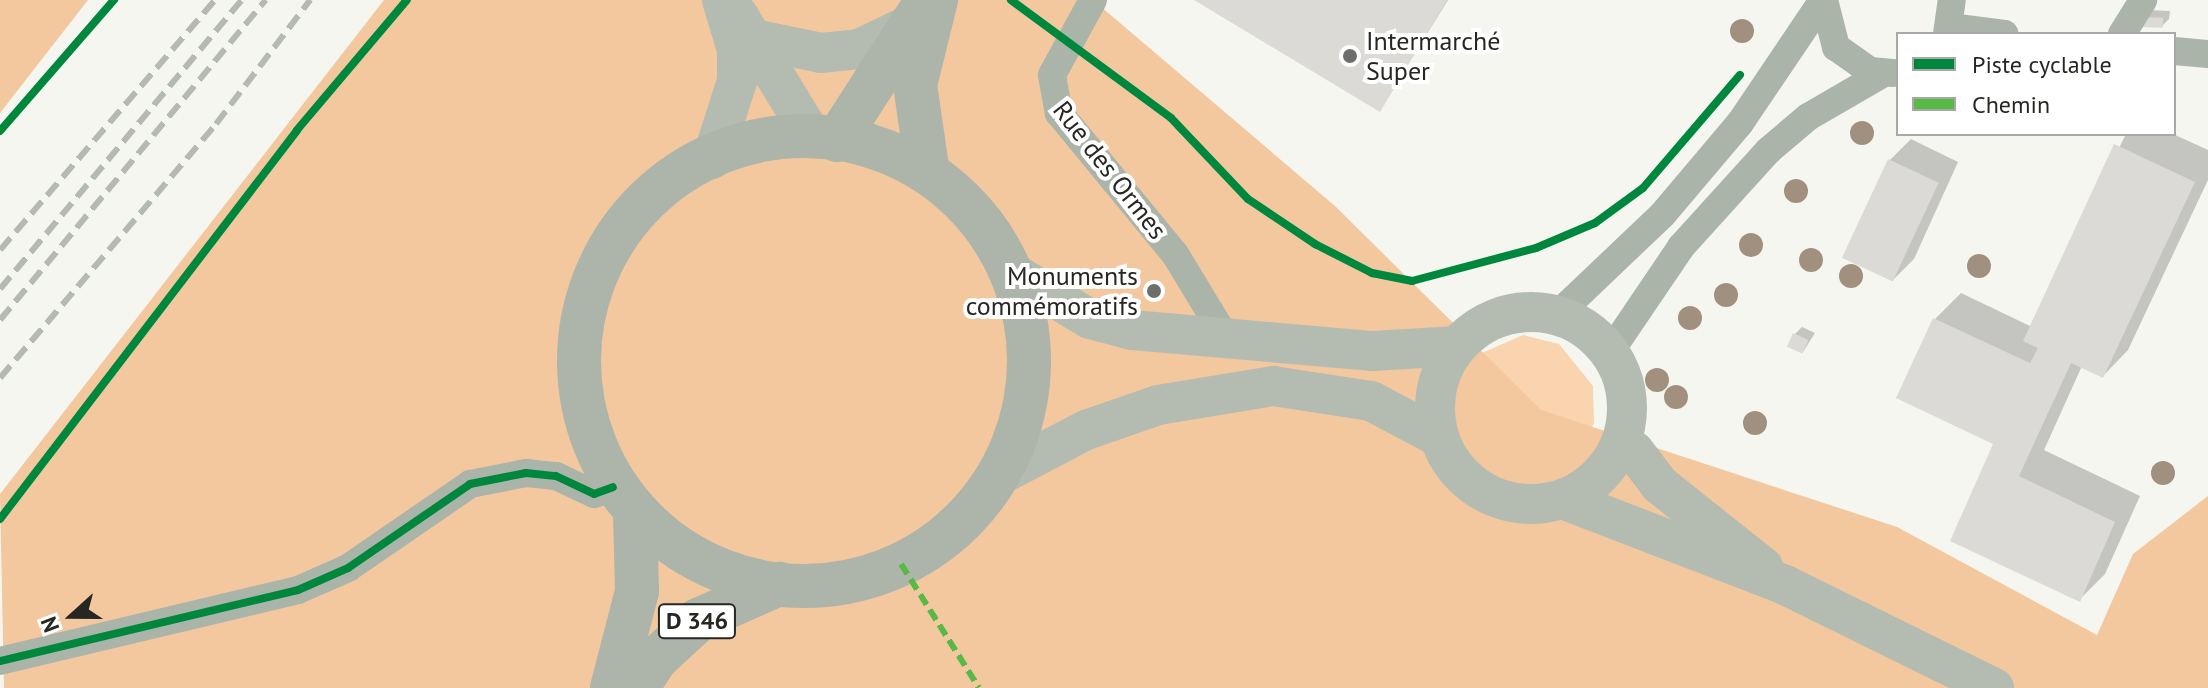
<!DOCTYPE html>
<meta charset="utf-8">
<style>
body{margin:0}
#map{position:relative;width:2208px;height:688px;overflow:hidden;background:#f5f6f0;font-family:"PT Sans",sans-serif}
div>[style]{position:absolute}
.green>*{inset:0;background:#fad3af}
.forest>*{inset:0;background:#f3c89f}
.shadow>*{inset:0;background:#0003}
.building>*{inset:0;background:#dbdad6;transform-origin:0 0}
.street>*{height:28px;margin:-14px;padding:0 14px;transform-origin:14px;border-radius:14px;background:#abb4a9}
.secondary>*{height:40px;margin:-20px;padding:0 20px;transform-origin:20px;border-radius:20px;background:#b4bcb2}
.secondary>.ring{margin:-20px;padding:0;box-sizing:content-box;background:none;border:40px solid #b4bcb2;border-radius:50%}
.primary>*{height:44px;margin:-22px;padding:0 22px;transform-origin:22px;border-radius:22px;background:#adb5aa}
.primary>.ring{margin:-22px;padding:0;box-sizing:content-box;background:none;border:44px solid #adb5aa;border-radius:50%}
.rail>*{height:6px;margin-top:-3px;transform-origin:0;background:repeating-linear-gradient(90deg,#b4b9b1 0 16px,transparent 0 24px)}
.quiet>*{height:6px;margin-top:-3px;transform-origin:0;background:repeating-linear-gradient(90deg,#58b947 0 12px,transparent 0 18px)}
.cycleway>*{height:8px;margin:-4px;padding:0 4px;transform-origin:4px;border-radius:4px;background:#00873e}
.trees>*{width:24px;height:24px;margin:-12px;border-radius:50%;background:#a2907e}
.dots>*{width:22px;height:22px;translate:-50% -50%;box-sizing:border-box;border:4px solid #fff;border-radius:50%}
span{translate:-50% -50%;white-space:nowrap;text-align:center;line-height:1.15;-webkit-text-stroke:8px #fff;paint-order:stroke}
.shield-label span{padding:2px 6px;background:#fff;border:2px solid;border-radius:6px;-webkit-text-stroke-width:0}
.shield-label{font-size:24px;color:#262723;font-weight:700}
.poi-label{font-size:26px;color:#262723}
.left{translate:0 -50%;text-align:left}
.right{translate:-100% -50%;text-align:right}
.street-label{font-size:26px;color:#262723}
.legend{position:absolute;left:1896px;top:32px;width:280px;height:104px;box-sizing:border-box;background:#fff;border:2px solid #a8a9a7;margin:0;padding:10px 14px;list-style:none;font-size:24px;color:#262723}
.legend li{display:flex;align-items:center;gap:16px;height:40px}
.legend b{width:40px;border:2px solid #a8a9a7}
.north{position:absolute;left:32px;top:576px;width:80px;height:80px;-webkit-text-stroke:6px #fff;paint-order:stroke;rotate:249deg;font-size:22px;font-weight:700;line-height:32px;text-align:center;color:#262723}
.north::after{content:'';display:block;margin:auto;width:28px;height:36px;background:#262723;clip-path:polygon(50% 0,100% 100%,50% 72%,0 100%)}
</style>
<div id="map">
<div class="green">
<div style="clip-path:polygon(1523px 335px,1559px 344px,1593px 386px,1594px 423px,1577px 456px,1473px 357px)"></div>
</div>
<div class="forest">
<div style="clip-path:polygon(0 0,88px 0,0 113px)"></div>
<div style="clip-path:polygon(384px 0,1093px 0,1335px 206px,1541px 410px,1897px 527px,2097px 635px,2133px 554px,2208px 496px,2208px 688px,4px 688px,0 494px)"></div>
</div>
<div class="shadow">
<div style="clip-path:polygon(1198px 0,1448px 0,1380px 109px)"></div>
<div style="clip-path:polygon(2148px 10px,2170px 11px,2169px 19px,2162px 26px,2140px 25px)"></div>
<div style="clip-path:polygon(2126px 134px,2173px 134px,2208px 150px,2208px 180px,2128px 350px,2103px 376px,2082px 366px,2044px 450px,2140px 496px,2105px 574px,2079px 600px,1935px 319px,1961px 293px,2030px 326px)"></div>
<div style="clip-path:polygon(1911px 139px,1958px 162px,1914px 259px,1893px 280px,1890px 160px)"></div>
<div style="clip-path:polygon(1802px 327px,1815px 333px,1803px 352px,1795px 334px)"></div>
</div>
<div class="building">
<div style="clip-path:polygon(1194px 0,1447px 0,1380px 112px)"></div>
<div style="left:2139px;top:17px;width:24px;height:10px;rotate:2deg"></div>
<div style="clip-path:polygon(2114px 144px,2195px 182px,2103px 378px,2071px 363px,2019px 476px,2115px 522px,2080px 602px,1950px 541px,1993px 444px,1896px 398px,1933px 318px,2030px 363px,2038px 348px,2023px 341px)"></div>
<div style="left:1888px;top:159px;width:56px;height:109px;rotate:25deg"></div>
<div style="left:1793px;top:333px;width:17px;height:15px;rotate:24deg"></div>
</div>
<div class="street">
<div style="left:1093px;top:0;width:85px;rotate:118.7deg"></div>
<div style="left:1052px;top:75px;width:39px;rotate:80deg"></div>
<div style="left:1059px;top:113px;width:183px;rotate:50.6deg"></div>
<div style="left:1175px;top:254px;width:95px;rotate:58.8deg"></div>
<div style="left:1824px;top:0;width:49px;rotate:75.7deg"></div>
<div style="left:1836px;top:47px;width:42px;rotate:35.2deg"></div>
<div style="left:1870px;top:71px;width:23px;rotate:5deg"></div>
<div style="left:1950px;top:27px;width:55px;rotate:7.3deg"></div>
<div style="left:1947px;top:34px;width:34px;rotate:-82deg"></div>
<div style="left:2122px;top:34px;width:40px;rotate:-58deg"></div>
<div style="left:2174px;top:51px;width:34px;rotate:5deg"></div>
<div style="left:1557px;top:315px;width:146px;rotate:-43.6deg"></div>
<div style="left:1663px;top:214px;width:119px;rotate:-49.8deg"></div>
<div style="left:1740px;top:123px;width:148px;rotate:-56deg"></div>
<div style="left:1610px;top:352px;width:127px;rotate:-55.9deg"></div>
<div style="left:1681px;top:247px;width:130px;rotate:-47.8deg"></div>
<div style="left:1768px;top:151px;width:52px;rotate:-40.4deg"></div>
<div style="left:1808px;top:117px;width:88px;rotate:-30.1deg"></div>
<div style="left:0;top:661px;width:306px;rotate:-13.4deg"></div>
<div style="left:298px;top:590px;width:55px;rotate:-23.7deg"></div>
<div style="left:348px;top:568px;width:148px;rotate:-34.5deg"></div>
<div style="left:470px;top:484px;width:57px;rotate:-11.1deg"></div>
<div style="left:526px;top:473px;width:30px;rotate:6deg"></div>
<div style="left:556px;top:476px;width:42px;rotate:25.3deg"></div>
<div style="left:594px;top:494px;width:20px;rotate:-20deg"></div>
</div>
<div class="secondary">
<div style="left:738px;top:15px;width:144px;rotate:58.6deg"></div>
<div style="left:754px;top:39px;width:68px;rotate:11.8deg"></div>
<div style="left:821px;top:53px;width:38px;rotate:-6deg"></div>
<div style="left:859px;top:49px;width:51px;rotate:-25.6deg"></div>
<div style="left:712px;top:159px;width:82px;rotate:-72.2deg"></div>
<div style="left:737px;top:81px;width:31px;rotate:-90deg"></div>
<div style="left:737px;top:50px;width:52px;rotate:-106.7deg"></div>
<div style="left:1015px;top:274px;width:87px;rotate:31deg"></div>
<div style="left:1090px;top:319px;width:43px;rotate:14.7deg"></div>
<div style="left:1132px;top:330px;width:242px;rotate:5deg"></div>
<div style="left:1373px;top:351px;width:84px;rotate:-3.4deg"></div>
<div class="ring" style="left:1435px;top:312px;width:152px;height:152px"></div>
<div style="left:1620px;top:448px;width:14px;rotate:12deg"></div>
<div style="left:1634px;top:451px;width:43px;rotate:52.6deg"></div>
<div style="left:1660px;top:485px;width:132px;rotate:38.5deg"></div>
<div style="left:998px;top:476px;width:99px;rotate:-27.6deg"></div>
<div style="left:1086px;top:430px;width:76px;rotate:-19.1deg"></div>
<div style="left:1158px;top:405px;width:117px;rotate:-9.4deg"></div>
<div style="left:1273px;top:386px;width:99px;rotate:8.7deg"></div>
<div style="left:1371px;top:401px;width:77px;rotate:27.9deg"></div>
<div style="left:1565px;top:500px;width:236px;rotate:21.1deg"></div>
<div style="left:1785px;top:585px;width:233px;rotate:26.2deg"></div>
</div>
<div class="primary">
<div class="ring" style="left:579px;top:136px;width:406px;height:406px"></div>
<div style="left:837px;top:140px;width:153px;rotate:-57.2deg"></div>
<div style="left:927px;top:167px;width:83px;rotate:-98.3deg"></div>
<div style="left:915px;top:85px;width:88px;rotate:-76.1deg"></div>
<div style="left:612px;top:688px;width:100px;rotate:-75.5deg"></div>
<div style="left:637px;top:591px;width:77px;rotate:-91.5deg"></div>
<div style="left:637px;top:688px;width:33px;rotate:-57deg"></div>
<div style="left:655px;top:660px;width:59px;rotate:-42.9deg"></div>
<div style="left:698px;top:620px;width:89px;rotate:-24deg"></div>
</div>
<div class="rail">
<div style="left:0;top:250px;width:330px;rotate:-49.3deg"></div>
<div style="left:0;top:289px;width:377px;rotate:-50.1deg"></div>
<div style="left:0;top:320px;width:416px;rotate:-50.3deg"></div>
<div style="left:0;top:378px;width:333px;rotate:-49.6deg"></div>
<div style="left:216px;top:124px;width:156px;rotate:-52.8deg"></div>
</div>
<div class="quiet">
<div style="left:901px;top:564px;width:146px;rotate:57.8deg"></div>
</div>
<div class="cycleway">
<div style="left:1011px;top:0;width:199px;rotate:36.4deg"></div>
<div style="left:1171px;top:118px;width:112px;rotate:46.5deg"></div>
<div style="left:1248px;top:199px;width:81px;rotate:33.9deg"></div>
<div style="left:1315px;top:244px;width:64px;rotate:27deg"></div>
<div style="left:1372px;top:273px;width:41px;rotate:11.3deg"></div>
<div style="left:1412px;top:281px;width:128px;rotate:-14.9deg"></div>
<div style="left:1536px;top:248px;width:64px;rotate:-23deg"></div>
<div style="left:1595px;top:223px;width:59px;rotate:-36.1deg"></div>
<div style="left:1643px;top:188px;width:149px;rotate:-49.4deg"></div>
<div style="left:0;top:131px;width:174px;rotate:-49deg"></div>
<div style="left:0;top:519px;width:489px;rotate:-52.6deg"></div>
<div style="left:297px;top:130px;width:170px;rotate:-49.8deg"></div>
<div style="left:0;top:661px;width:306px;rotate:-13.4deg"></div>
<div style="left:298px;top:590px;width:55px;rotate:-23.7deg"></div>
<div style="left:348px;top:568px;width:148px;rotate:-34.5deg"></div>
<div style="left:470px;top:484px;width:57px;rotate:-11.1deg"></div>
<div style="left:526px;top:473px;width:30px;rotate:6deg"></div>
<div style="left:556px;top:476px;width:42px;rotate:25.3deg"></div>
<div style="left:594px;top:494px;width:20px;rotate:-20deg"></div>
</div>
<div class="trees">
<div style="left:1742px;top:31px"></div>
<div style="left:1862px;top:133px"></div>
<div style="left:1796px;top:191px"></div>
<div style="left:1751px;top:245px"></div>
<div style="left:1811px;top:260px"></div>
<div style="left:1979px;top:266px"></div>
<div style="left:1851px;top:276px"></div>
<div style="left:1726px;top:295px"></div>
<div style="left:1690px;top:318px"></div>
<div style="left:1657px;top:380px"></div>
<div style="left:1676px;top:397px"></div>
<div style="left:1755px;top:423px"></div>
<div style="left:2163px;top:473px"></div>
</div>
<div class="dots">
<div style="left:1350px;top:56px;background:#6e6f6b"></div>
<div style="left:1154px;top:291px;background:#6e6f6b"></div>
</div>
<div class="shield-label">
<span style="left:697px;top:621px">D 346</span>
</div>
<div class="poi-label">
<span class="left" style="left:1366px;top:56px">Intermarché<br>Super</span>
<span class="right" style="left:1138px;top:291px">Monuments<br>commémoratifs</span>
</div>
<div class="street-label">
<span style="left:1110px;top:170px;rotate:52deg">Rue des Ormes</span>
</div>
<ul class="legend">
<li><b style="height:10px;background:#00873e"></b>Piste cyclable</li>
<li><b style="height:10px;background:#58b947"></b>Chemin</li>
</ul>
<div class="north">N</div>
</div>
